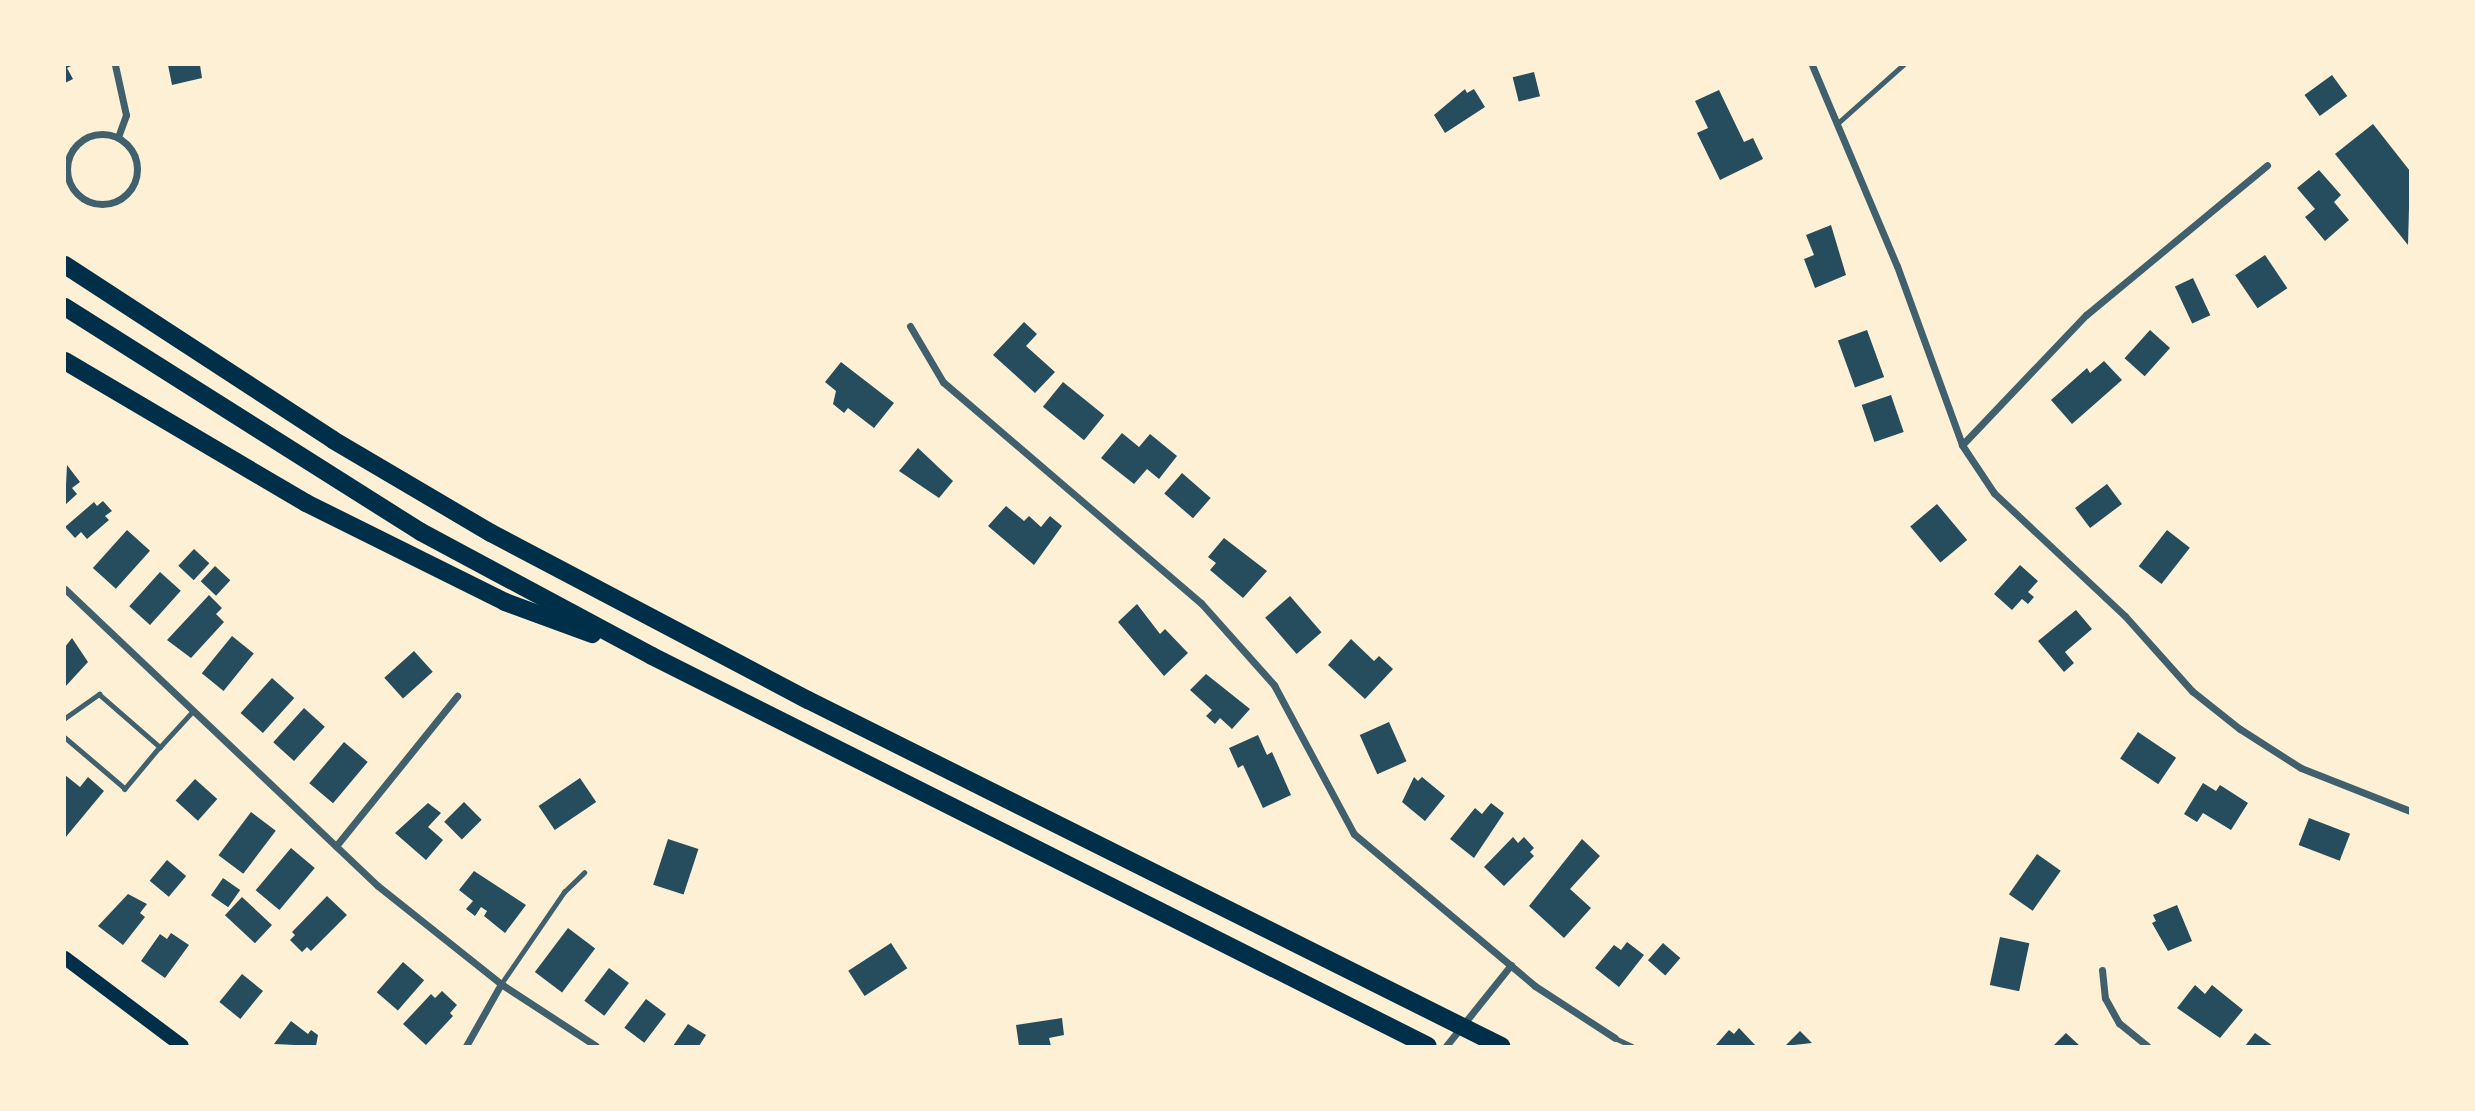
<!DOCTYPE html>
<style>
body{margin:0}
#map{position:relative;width:2475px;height:1111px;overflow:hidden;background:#fdf0d5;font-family:"Alegreya Sans",sans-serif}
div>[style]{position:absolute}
.building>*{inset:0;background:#264d5e;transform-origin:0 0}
.service>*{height:4.5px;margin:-2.25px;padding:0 2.25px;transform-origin:2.25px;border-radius:2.25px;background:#3f606c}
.minor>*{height:7px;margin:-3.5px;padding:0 3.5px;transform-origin:3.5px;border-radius:3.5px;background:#3f606c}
.minor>.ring{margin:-3.5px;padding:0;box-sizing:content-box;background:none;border:7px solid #3f606c;border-radius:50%}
.secondary>*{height:14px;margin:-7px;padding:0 7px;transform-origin:7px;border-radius:7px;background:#003049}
.motorway>*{height:18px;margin:-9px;padding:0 9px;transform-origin:9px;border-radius:9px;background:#003049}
span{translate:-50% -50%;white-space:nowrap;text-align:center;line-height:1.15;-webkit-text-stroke:5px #fdf0d5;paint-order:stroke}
.frame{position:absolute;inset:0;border:66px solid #fdf0d5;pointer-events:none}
</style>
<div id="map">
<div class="building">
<div style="clip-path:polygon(65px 65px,73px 65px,67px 68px,73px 79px,65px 83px)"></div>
<div style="clip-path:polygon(168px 65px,200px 65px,202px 78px,172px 85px)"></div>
<div style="left:1534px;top:72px;width:25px;height:22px;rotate:76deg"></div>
<div style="left:2332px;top:75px;width:26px;height:34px;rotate:54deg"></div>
<div style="clip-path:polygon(1465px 89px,1467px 93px,1474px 89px,1485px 107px,1445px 133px,1434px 115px)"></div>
<div style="clip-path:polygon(1719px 90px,1744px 142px,1753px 138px,1763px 159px,1720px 180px,1697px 133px,1708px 128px,1695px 101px)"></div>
<div style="clip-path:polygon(2373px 124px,2410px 171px,2408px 245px,2335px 154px)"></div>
<div style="clip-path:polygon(2319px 170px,2341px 195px,2334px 202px,2349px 220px,2325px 241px,2305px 217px,2315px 209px,2297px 188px)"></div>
<div style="clip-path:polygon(1831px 225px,1846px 275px,1815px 288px,1804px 259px,1814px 255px,1806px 235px)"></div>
<div style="left:2265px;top:255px;width:40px;height:36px;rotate:56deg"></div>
<div style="left:2193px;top:278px;width:41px;height:20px;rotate:65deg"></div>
<div style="clip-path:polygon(1024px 322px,1037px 334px,1026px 346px,1055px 372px,1035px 393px,993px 355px)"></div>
<div style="left:1867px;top:330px;width:50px;height:31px;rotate:70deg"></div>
<div style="left:2150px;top:330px;width:27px;height:38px;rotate:42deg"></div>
<div style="clip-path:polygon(2104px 361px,2122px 380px,2072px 424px,2051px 400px,2087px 368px,2090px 373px)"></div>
<div style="clip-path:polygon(841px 362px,894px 403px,874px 428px,848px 408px,844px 413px,833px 404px,836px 391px,825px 382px)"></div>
<div style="left:1063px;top:382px;width:53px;height:32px;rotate:39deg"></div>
<div style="left:1891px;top:395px;width:39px;height:31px;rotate:71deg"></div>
<div style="clip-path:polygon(1122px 433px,1139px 447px,1150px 434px,1177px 456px,1159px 479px,1147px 469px,1134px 484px,1101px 458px)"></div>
<div style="clip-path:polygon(918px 448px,953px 481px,939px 498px,899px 471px)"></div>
<div style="clip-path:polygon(67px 465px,80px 482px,72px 488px,77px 494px,65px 505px)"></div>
<div style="left:1182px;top:473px;width:38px;height:27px;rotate:41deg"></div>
<div style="left:2107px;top:484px;width:25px;height:40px;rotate:53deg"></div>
<div style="clip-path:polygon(103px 501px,112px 511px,105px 516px,109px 520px,87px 539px,81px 532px,75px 538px,65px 527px,94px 502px,97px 506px)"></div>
<div style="left:1937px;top:504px;width:47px;height:35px;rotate:50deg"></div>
<div style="clip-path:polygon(1006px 506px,1024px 521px,1029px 516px,1041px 527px,1050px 516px,1062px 526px,1034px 565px,988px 526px)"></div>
<div style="left:127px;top:530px;width:31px;height:51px;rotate:42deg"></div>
<div style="left:2167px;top:530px;width:29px;height:46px;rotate:38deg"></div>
<div style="clip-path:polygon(1224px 538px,1267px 571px,1243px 598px,1210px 570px,1216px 563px,1208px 557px)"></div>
<div style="left:194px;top:549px;width:21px;height:23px;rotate:43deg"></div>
<div style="clip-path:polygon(2020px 565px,2038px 581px,2028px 592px,2034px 597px,2028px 604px,2022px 599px,2012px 610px,1994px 594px)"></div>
<div style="left:215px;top:566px;width:21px;height:21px;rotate:43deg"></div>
<div style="left:160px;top:572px;width:28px;height:46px;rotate:42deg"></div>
<div style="clip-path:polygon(209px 595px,222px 608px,216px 614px,224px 622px,191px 658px,167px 640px)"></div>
<div style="left:1290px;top:596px;width:48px;height:33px;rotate:49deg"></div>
<div style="clip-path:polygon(1137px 604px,1160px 634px,1165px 629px,1188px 653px,1164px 676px,1118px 622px)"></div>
<div style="clip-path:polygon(2076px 610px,2092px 629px,2065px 652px,2074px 663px,2064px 672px,2038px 641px)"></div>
<div style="left:232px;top:636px;width:28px;height:48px;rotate:39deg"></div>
<div style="clip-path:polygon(72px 638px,88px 662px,65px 687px,65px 647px)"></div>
<div style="clip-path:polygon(1351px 639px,1374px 661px,1379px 656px,1393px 669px,1365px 699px,1328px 665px)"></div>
<div style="left:414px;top:651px;width:28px;height:40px;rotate:48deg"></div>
<div style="clip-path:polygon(1206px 674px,1250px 709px,1232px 729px,1220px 718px,1215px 724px,1206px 716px,1212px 710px,1190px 690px)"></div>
<div style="left:272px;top:678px;width:30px;height:47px;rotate:42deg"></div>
<div style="left:304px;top:708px;width:28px;height:46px;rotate:42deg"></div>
<div style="left:1389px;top:722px;width:43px;height:32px;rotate:66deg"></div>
<div style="left:2138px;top:732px;width:46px;height:32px;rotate:34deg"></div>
<div style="clip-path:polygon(1258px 735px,1267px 755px,1272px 752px,1291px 795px,1263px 808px,1243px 765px,1238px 768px,1229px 748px)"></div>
<div style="left:344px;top:742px;width:31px;height:54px;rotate:40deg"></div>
<div style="clip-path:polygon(65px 775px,80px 787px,88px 777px,104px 791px,65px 838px)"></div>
<div style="clip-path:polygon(1414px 777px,1418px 781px,1422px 777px,1445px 796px,1425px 821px,1402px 802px)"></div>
<div style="left:580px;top:778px;width:29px;height:50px;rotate:56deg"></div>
<div style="left:195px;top:779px;width:30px;height:29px;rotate:42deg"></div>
<div style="clip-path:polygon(2203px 783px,2216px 791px,2220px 785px,2248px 803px,2231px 830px,2203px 813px,2197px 822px,2184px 814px)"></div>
<div style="left:464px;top:802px;width:25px;height:28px;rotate:45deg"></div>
<div style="clip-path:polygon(428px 803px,441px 813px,428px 827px,443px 840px,426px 860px,395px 833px)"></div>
<div style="clip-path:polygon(1491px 803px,1504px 813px,1474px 858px,1450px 839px,1475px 808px,1482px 814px)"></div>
<div style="left:251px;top:812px;width:31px;height:54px;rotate:37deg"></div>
<div style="left:2309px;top:818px;width:44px;height:29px;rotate:21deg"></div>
<div style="clip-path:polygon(1513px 837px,1518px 843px,1524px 837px,1534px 848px,1530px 852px,1534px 856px,1504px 886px,1484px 867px)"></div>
<div style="left:668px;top:839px;width:32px;height:48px;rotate:18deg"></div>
<div style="clip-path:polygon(1582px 839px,1600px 856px,1570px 889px,1591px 908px,1564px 938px,1529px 906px)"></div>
<div style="left:291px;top:848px;width:31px;height:55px;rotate:40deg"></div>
<div style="left:2037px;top:854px;width:29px;height:49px;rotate:35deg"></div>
<div style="left:167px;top:860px;width:25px;height:27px;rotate:40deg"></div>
<div style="clip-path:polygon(474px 871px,526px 905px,505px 933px,484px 916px,487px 911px,481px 907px,475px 916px,466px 909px,473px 901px,459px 890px)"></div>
<div style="left:223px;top:878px;width:21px;height:21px;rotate:35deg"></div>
<div style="clip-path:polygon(128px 894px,147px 904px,140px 913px,145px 917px,123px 945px,98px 926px)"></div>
<div style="clip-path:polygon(327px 896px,347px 915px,311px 951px,307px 947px,302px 952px,290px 940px,295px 935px,292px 932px)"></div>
<div style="left:242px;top:897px;width:41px;height:25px;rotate:43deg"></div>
<div style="clip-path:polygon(2177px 905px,2192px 941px,2168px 951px,2152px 923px,2156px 921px,2153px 915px)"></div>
<div style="left:568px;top:928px;width:34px;height:55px;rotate:37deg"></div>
<div style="clip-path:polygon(171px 933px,189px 945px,165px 978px,141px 961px,160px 934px,167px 939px)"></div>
<div style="left:2000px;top:937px;width:30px;height:49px;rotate:12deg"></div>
<div style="clip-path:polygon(1627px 942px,1644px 955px,1619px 987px,1595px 968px,1614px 945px,1621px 950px)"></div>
<div style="left:891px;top:943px;width:30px;height:51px;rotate:57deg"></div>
<div style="left:1663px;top:943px;width:23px;height:23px;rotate:41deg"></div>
<div style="left:403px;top:962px;width:28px;height:40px;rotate:41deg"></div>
<div style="left:609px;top:968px;width:25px;height:41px;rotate:37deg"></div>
<div style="left:242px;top:974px;width:27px;height:36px;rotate:39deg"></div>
<div style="clip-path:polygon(2195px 985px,2205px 994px,2212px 985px,2243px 1010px,2220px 1038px,2177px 1008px)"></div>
<div style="clip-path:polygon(442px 991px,457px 1005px,450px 1013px,453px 1016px,426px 1045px,403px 1024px,431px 994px,435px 998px)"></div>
<div style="left:646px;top:999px;width:25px;height:36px;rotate:37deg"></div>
<div style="clip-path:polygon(1062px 1018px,1064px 1035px,1049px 1038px,1051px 1046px,1019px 1046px,1016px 1025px)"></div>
<div style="clip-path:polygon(291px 1021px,308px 1034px,311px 1030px,318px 1035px,316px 1046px,274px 1044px)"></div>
<div style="clip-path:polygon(688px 1024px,706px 1035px,699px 1046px,673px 1046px)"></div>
<div style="clip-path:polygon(1739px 1028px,1756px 1046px,1715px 1046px,1729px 1030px,1734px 1034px)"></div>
<div style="clip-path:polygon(1800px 1031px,1812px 1043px,1785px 1046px)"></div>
<div style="clip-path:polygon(2066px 1033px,2080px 1046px,2053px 1046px)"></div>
<div style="clip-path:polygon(2255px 1033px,2273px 1046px,2245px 1046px)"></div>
</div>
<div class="service">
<div style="left:1838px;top:123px;width:87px;rotate:-41.7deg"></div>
<div style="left:65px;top:718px;width:42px;rotate:-35.2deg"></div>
<div style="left:99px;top:694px;width:81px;rotate:41deg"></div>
<div style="left:160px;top:747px;width:55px;rotate:129.8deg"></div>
<div style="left:125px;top:789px;width:79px;rotate:-139.6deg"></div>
<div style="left:160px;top:747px;width:49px;rotate:-47.5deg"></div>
<div style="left:501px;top:984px;width:112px;rotate:-55.6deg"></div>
<div style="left:564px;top:892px;width:28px;rotate:-44deg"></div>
<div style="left:1615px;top:1038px;width:19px;rotate:25deg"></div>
</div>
<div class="minor">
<div style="left:115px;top:65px;width:51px;rotate:77.6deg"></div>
<div style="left:126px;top:115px;width:23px;rotate:110deg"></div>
<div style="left:1812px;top:65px;width:218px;rotate:67.1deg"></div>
<div style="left:1897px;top:266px;width:190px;rotate:70deg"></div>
<div style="left:1962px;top:445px;width:58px;rotate:56.3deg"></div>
<div style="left:1994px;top:493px;width:180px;rotate:43.2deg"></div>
<div style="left:2125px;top:616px;width:101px;rotate:48.2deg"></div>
<div style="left:2192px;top:691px;width:61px;rotate:38.4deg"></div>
<div style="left:2240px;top:729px;width:72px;rotate:32.6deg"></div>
<div style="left:2301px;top:768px;width:117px;rotate:21.5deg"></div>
<div class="ring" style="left:67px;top:134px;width:63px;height:63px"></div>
<div style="left:910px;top:326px;width:65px;rotate:59.5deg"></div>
<div style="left:943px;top:382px;width:340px;rotate:40.6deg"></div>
<div style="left:1201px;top:603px;width:110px;rotate:48.3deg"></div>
<div style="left:1274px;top:685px;width:169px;rotate:61.8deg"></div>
<div style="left:1354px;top:834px;width:236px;rotate:40deg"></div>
<div style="left:1535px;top:986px;width:95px;rotate:33deg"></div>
<div style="left:1962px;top:445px;width:180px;rotate:-46.4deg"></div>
<div style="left:2086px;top:315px;width:235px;rotate:-39.6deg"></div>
<div style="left:65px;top:589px;width:431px;rotate:43.5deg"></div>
<div style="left:378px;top:886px;width:157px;rotate:38.5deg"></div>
<div style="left:501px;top:984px;width:113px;rotate:33.1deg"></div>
<div style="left:336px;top:846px;width:193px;rotate:-51.1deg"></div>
<div style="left:2102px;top:970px;width:28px;rotate:84deg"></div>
<div style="left:2105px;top:998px;width:29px;rotate:61deg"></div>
<div style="left:2119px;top:1023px;width:36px;rotate:39deg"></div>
<div style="left:466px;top:1046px;width:71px;rotate:-60.6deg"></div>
<div style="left:1446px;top:1046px;width:104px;rotate:-51.3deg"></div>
</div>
<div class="secondary">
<div style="left:65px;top:958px;width:146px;rotate:36.9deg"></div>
</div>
<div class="motorway">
<div style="left:65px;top:265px;width:320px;rotate:33.1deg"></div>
<div style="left:333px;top:440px;width:183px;rotate:30.5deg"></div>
<div style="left:491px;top:533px;width:358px;rotate:27.8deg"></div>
<div style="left:808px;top:700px;width:775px;rotate:26.53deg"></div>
<div style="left:65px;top:307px;width:421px;rotate:32.3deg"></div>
<div style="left:421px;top:532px;width:262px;rotate:28.2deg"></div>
<div style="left:652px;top:656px;width:868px;rotate:26.68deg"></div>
<div style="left:65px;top:361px;width:280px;rotate:30.5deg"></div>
<div style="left:306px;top:503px;width:222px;rotate:26.4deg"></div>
<div style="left:505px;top:602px;width:93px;rotate:20.2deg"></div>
</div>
<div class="frame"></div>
</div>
